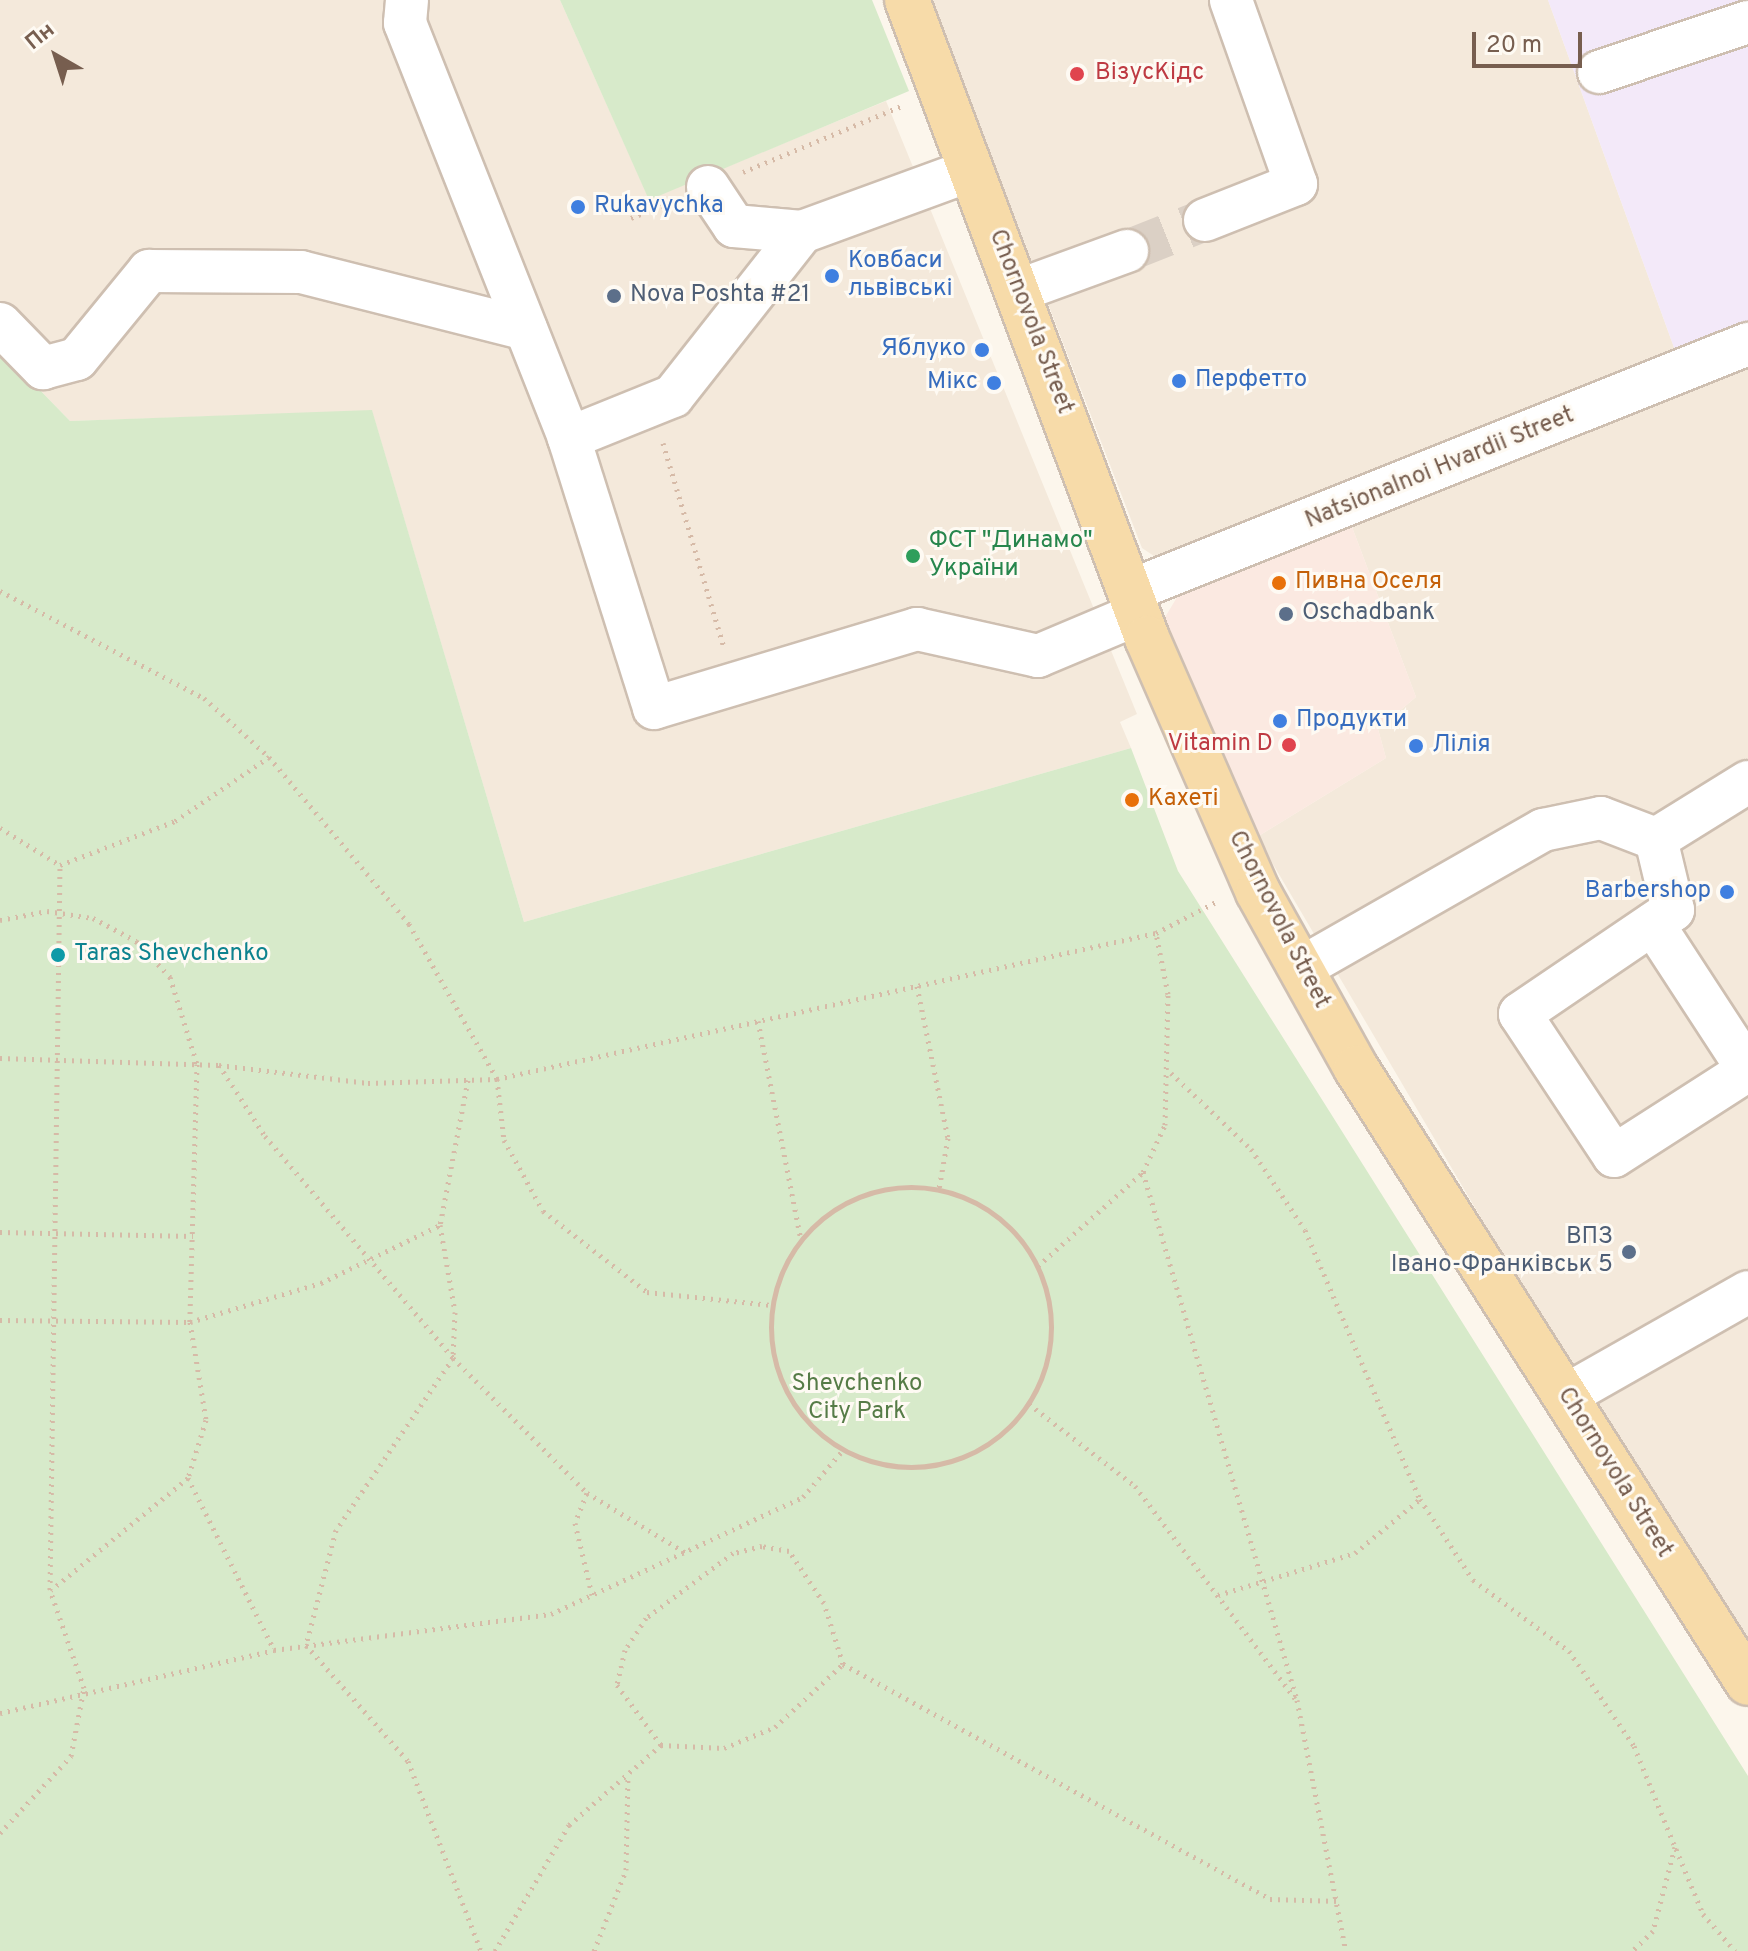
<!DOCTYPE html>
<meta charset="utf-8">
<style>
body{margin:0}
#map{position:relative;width:1748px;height:1951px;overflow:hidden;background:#fcf6ec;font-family:Overpass,sans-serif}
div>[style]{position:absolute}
.residential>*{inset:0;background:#f4e9db}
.commercial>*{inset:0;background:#fbe9e1}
.education>*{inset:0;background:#f3e9f9}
.green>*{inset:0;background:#d7eaca}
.minor-tunnel>*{height:42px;margin-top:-21px;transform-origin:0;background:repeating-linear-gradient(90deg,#dbd0c5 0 42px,transparent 0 63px)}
.path>*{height:5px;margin-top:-2.5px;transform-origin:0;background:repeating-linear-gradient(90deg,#d6baa7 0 2px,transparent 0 8px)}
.path>.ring{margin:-2.5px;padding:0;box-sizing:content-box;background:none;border:5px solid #d6baa7;border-radius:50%}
.roads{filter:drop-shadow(2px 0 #cebfb1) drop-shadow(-2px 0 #cebfb1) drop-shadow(0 2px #cebfb1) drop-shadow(0 -2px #cebfb1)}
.minor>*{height:42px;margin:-21px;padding:0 21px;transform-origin:21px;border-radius:21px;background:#fff}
.major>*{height:44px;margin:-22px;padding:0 22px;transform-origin:22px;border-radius:22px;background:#f7dba9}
.dots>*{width:22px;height:22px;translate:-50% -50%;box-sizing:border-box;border:4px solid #fefaf3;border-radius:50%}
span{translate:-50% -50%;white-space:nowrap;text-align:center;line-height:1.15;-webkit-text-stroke:6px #fefaf3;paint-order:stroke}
.health-label{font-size:24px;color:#be3a42}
.left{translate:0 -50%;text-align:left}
.right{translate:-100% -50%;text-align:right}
.shop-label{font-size:24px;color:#366cbe}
.service-label{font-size:24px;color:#4e5e75}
.street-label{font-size:24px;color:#775e4f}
.leisure-label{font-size:24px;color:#27864d}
.food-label{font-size:24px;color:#c56008}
.culture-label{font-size:24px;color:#0d838f}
.park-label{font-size:24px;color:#567c47}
.north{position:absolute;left:16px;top:16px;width:80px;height:80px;-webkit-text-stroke:6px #fefaf3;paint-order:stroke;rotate:321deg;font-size:22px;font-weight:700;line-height:32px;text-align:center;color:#775e4f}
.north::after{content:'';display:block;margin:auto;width:28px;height:36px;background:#775e4f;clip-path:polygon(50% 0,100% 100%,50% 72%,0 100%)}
.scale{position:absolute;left:1472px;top:32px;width:110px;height:36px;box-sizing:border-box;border:4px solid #775e4f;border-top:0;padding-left:10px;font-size:24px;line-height:28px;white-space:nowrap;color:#775e4f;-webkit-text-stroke:6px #fefaf3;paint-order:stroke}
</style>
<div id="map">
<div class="residential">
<div style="clip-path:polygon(0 0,560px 0,649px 199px,886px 101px,1137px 714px,1120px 722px,1131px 748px,524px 922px,372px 411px,70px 421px,0 349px)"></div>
<div style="clip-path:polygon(931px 0,1548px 0,1676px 353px,1160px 560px,1142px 548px)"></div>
<div style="clip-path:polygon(1748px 365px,1748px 1653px,1591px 1405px,1257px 837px,1386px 758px,1378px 729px,1416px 697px,1352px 527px)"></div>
</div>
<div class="commercial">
<div style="clip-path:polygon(1352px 527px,1416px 697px,1378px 729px,1386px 758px,1257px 837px,1164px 619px,1179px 594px)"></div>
</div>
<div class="education">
<div style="clip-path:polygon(1548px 0,1748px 0,1748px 325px,1676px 353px)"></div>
</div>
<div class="green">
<div style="clip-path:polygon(560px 0,872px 0,909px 91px,649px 200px)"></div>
<div style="clip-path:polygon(0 349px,70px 421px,372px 410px,524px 922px,1131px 748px,1178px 871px,1748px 1776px,1748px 1951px,0 1951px)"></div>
</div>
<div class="minor-tunnel">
<div style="left:1127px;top:251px;width:84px;rotate:-21.7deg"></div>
</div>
<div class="path">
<div style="left:743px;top:172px;width:174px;rotate:-22.6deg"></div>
<div style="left:631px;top:218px;width:48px;rotate:-22.2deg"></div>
<div style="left:663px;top:443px;width:214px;rotate:73.4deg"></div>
<div style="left:0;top:591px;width:230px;rotate:27.7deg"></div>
<div style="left:204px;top:698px;width:88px;rotate:42.2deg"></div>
<div style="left:269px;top:757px;width:218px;rotate:50deg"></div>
<div style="left:409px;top:924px;width:178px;rotate:60.4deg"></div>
<div style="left:497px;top:1079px;width:61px;rotate:83.5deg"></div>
<div style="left:504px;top:1140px;width:81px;rotate:61.2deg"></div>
<div style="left:543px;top:1211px;width:132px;rotate:37.9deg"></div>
<div style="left:647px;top:1292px;width:125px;rotate:6deg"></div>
<div style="left:0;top:828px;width:70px;rotate:31.7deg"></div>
<div style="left:60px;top:865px;width:123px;rotate:-20.9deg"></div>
<div style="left:175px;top:821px;width:114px;rotate:-34.2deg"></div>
<div style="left:0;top:920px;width:48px;rotate:-10.8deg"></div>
<div style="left:47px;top:911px;width:47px;rotate:8.7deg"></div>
<div style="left:93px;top:918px;width:49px;rotate:28.1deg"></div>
<div style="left:136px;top:941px;width:50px;rotate:46.6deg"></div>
<div style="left:170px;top:977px;width:91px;rotate:72.8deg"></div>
<div style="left:197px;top:1064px;width:258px;rotate:91.6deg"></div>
<div style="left:190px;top:1322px;width:99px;rotate:80.7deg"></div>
<div style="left:206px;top:1420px;width:61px;rotate:107.2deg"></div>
<div style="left:188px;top:1478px;width:177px;rotate:140.7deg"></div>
<div style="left:917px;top:986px;width:155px;rotate:78.5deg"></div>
<div style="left:948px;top:1138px;width:52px;rotate:100deg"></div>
<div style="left:758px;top:1021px;width:223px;rotate:78.9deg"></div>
<div style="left:0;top:1058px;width:219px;rotate:1.8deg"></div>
<div style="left:219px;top:1065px;width:150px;rotate:6.9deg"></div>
<div style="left:368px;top:1083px;width:129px;rotate:-1.8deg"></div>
<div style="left:497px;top:1079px;width:675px;rotate:-12.49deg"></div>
<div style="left:1156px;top:933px;width:68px;rotate:-27.3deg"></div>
<div style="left:219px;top:1065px;width:85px;rotate:57.1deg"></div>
<div style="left:265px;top:1136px;width:291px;rotate:49.7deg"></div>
<div style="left:453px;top:1358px;width:208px;rotate:124.2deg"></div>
<div style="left:336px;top:1530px;width:119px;rotate:104.6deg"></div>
<div style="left:306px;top:1645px;width:154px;rotate:48.7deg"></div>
<div style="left:408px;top:1761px;width:204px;rotate:69deg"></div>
<div style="left:1171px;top:1073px;width:110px;rotate:43.5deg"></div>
<div style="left:1251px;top:1149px;width:97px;rotate:56.3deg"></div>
<div style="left:1305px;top:1230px;width:293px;rotate:66.9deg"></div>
<div style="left:1420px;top:1499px;width:97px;rotate:56.8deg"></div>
<div style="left:1473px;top:1580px;width:119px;rotate:36.5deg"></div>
<div style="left:1569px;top:1651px;width:115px;rotate:55.6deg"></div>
<div style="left:1634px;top:1746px;width:109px;rotate:67.9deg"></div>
<div style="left:1675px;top:1847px;width:87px;rotate:104.7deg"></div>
<div style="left:1653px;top:1931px;width:29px;rotate:136deg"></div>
<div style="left:468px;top:1080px;width:148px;rotate:100.9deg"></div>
<div style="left:440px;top:1225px;width:88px;rotate:80.2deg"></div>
<div style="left:455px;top:1312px;width:46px;rotate:92.5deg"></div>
<div style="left:453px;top:1358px;width:190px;rotate:45.2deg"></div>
<div style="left:587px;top:1493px;width:116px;rotate:31.2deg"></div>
<div style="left:1143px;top:1172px;width:550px;rotate:73.74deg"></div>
<div style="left:1297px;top:1700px;width:256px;rotate:79deg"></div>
<div class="ring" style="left:771px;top:1187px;width:275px;height:275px"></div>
<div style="left:0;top:1232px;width:193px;rotate:1.2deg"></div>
<div style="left:1038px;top:1266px;width:141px;rotate:-41.8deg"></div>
<div style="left:1143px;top:1172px;width:52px;rotate:-64.9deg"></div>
<div style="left:1165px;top:1125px;width:131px;rotate:-88.7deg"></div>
<div style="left:1168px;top:994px;width:62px;rotate:-101.1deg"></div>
<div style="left:0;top:1320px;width:190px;rotate:0.6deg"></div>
<div style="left:190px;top:1322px;width:137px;rotate:-16.6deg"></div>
<div style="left:321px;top:1283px;width:132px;rotate:-26deg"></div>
<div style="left:1029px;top:1404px;width:134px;rotate:37.7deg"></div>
<div style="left:1135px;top:1486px;width:266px;rotate:53deg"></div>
<div style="left:188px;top:1478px;width:192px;rotate:63.4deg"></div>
<div style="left:587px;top:1493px;width:32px;rotate:112deg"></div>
<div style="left:575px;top:1523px;width:74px;rotate:76.7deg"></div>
<div style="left:1218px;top:1595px;width:143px;rotate:-17deg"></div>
<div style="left:1355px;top:1553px;width:85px;rotate:-39.7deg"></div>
<div style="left:843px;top:1664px;width:487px;rotate:28.8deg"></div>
<div style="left:1270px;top:1899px;width:70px;rotate:1.6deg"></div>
<div style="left:0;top:1713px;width:281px;rotate:-12.9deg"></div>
<div style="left:274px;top:1650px;width:279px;rotate:-7.4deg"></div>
<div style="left:551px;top:1614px;width:278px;rotate:-24.9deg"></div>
<div style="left:803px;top:1497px;width:62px;rotate:-49.6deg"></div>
<div style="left:0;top:1833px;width:105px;rotate:-47.3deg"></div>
<div style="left:71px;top:1756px;width:69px;rotate:-79.2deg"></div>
<div style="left:84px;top:1688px;width:104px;rotate:-109.1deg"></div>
<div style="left:50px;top:1590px;width:725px;rotate:-89.21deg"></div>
<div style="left:1676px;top:1849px;width:70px;rotate:67.4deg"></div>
<div style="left:1703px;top:1914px;width:49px;rotate:49.1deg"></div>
<div style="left:495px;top:1951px;width:146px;rotate:-59.6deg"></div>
<div style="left:569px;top:1825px;width:122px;rotate:-41deg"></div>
<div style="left:661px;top:1745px;width:63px;rotate:2.7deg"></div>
<div style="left:724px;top:1748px;width:55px;rotate:-22.4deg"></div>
<div style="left:775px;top:1727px;width:93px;rotate:-42.8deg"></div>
<div style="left:843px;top:1664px;width:64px;rotate:-107.3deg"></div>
<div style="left:824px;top:1603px;width:63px;rotate:-123.9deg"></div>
<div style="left:789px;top:1551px;width:27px;rotate:-170deg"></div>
<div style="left:762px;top:1546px;width:30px;rotate:166deg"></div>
<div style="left:733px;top:1553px;width:109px;rotate:143.2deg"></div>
<div style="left:646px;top:1618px;width:38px;rotate:123deg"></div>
<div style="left:625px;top:1650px;width:36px;rotate:103deg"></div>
<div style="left:617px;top:1685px;width:74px;rotate:53.7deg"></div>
<div style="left:594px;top:1951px;width:87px;rotate:-68.4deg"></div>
<div style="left:626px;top:1870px;width:95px;rotate:-88.8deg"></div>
</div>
<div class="roads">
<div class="minor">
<div style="left:407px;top:0;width:23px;rotate:95deg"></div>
<div style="left:405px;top:23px;width:446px;rotate:68.4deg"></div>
<div style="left:569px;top:438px;width:112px;rotate:-22deg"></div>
<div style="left:673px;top:396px;width:209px;rotate:-51.8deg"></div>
<div style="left:802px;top:232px;width:180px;rotate:-20.1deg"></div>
<div style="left:1599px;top:72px;width:157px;rotate:-18.6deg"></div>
<div style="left:708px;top:187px;width:47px;rotate:56.3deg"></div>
<div style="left:734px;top:226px;width:68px;rotate:5deg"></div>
<div style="left:1205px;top:220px;width:98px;rotate:-21.6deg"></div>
<div style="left:1296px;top:184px;width:195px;rotate:-109.5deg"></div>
<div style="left:1020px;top:290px;width:114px;rotate:-20deg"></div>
<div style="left:0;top:324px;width:62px;rotate:45.7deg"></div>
<div style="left:43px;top:368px;width:35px;rotate:-15deg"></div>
<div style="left:77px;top:359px;width:114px;rotate:-50.7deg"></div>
<div style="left:149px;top:271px;width:152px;rotate:0.4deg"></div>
<div style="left:301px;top:272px;width:232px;rotate:14.2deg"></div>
<div style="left:569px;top:438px;width:283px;rotate:72.5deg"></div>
<div style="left:654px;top:708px;width:275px;rotate:-16.7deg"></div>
<div style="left:917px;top:629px;width:124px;rotate:12.6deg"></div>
<div style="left:1038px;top:656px;width:108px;rotate:-22.8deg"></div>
<div style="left:1130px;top:591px;width:666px;rotate:-21.79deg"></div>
<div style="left:1656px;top:839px;width:73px;rotate:76.5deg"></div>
<div style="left:1673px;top:910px;width:185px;rotate:145.8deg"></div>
<div style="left:1520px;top:1014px;width:170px;rotate:56.5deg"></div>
<div style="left:1614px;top:1156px;width:159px;rotate:-32.7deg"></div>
<div style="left:1653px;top:924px;width:174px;rotate:56.9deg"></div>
<div style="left:1301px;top:968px;width:279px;rotate:-29.7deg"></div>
<div style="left:1543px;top:830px;width:59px;rotate:-11.7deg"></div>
<div style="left:1601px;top:818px;width:59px;rotate:20.9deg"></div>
<div style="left:1656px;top:839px;width:108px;rotate:-31.8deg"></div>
<div style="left:1565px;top:1396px;width:210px;rotate:-29.6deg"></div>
</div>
<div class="major">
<div style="left:907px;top:0;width:682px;rotate:69.38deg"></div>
<div style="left:1147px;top:638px;width:277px;rotate:66.4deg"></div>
<div style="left:1258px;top:892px;width:201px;rotate:60.9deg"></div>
<div style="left:1356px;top:1068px;width:729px;rotate:57.49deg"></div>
</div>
</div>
<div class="dots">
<div style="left:1077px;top:74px;background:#e0444e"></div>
<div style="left:578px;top:207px;background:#3f7fe0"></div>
<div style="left:832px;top:276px;background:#3f7fe0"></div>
<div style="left:614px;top:296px;background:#5c6f8a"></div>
<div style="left:982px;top:350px;background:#3f7fe0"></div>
<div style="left:1179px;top:381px;background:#3f7fe0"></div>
<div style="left:994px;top:383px;background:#3f7fe0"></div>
<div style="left:913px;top:556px;background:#2e9e5b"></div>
<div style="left:1279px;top:583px;background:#e8710a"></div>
<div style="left:1286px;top:614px;background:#5c6f8a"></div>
<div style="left:1280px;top:721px;background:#3f7fe0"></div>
<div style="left:1289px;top:745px;background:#e0444e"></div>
<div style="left:1416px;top:746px;background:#3f7fe0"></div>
<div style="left:1132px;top:800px;background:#e8710a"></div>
<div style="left:1727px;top:892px;background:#3f7fe0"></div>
<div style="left:58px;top:955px;background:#0f9aa8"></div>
<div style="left:1629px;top:1252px;background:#5c6f8a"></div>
</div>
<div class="health-label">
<span class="left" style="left:1095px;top:74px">ВізусКідс</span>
<span class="right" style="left:1273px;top:745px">Vitamin D</span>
</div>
<div class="shop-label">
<span class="left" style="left:594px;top:207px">Rukavychka</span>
<span class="left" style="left:848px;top:276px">Ковбаси<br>львівські</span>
<span class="right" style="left:966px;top:350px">Яблуко</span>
<span class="left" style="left:1195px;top:381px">Перфетто</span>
<span class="right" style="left:978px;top:383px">Мікс</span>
<span class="left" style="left:1296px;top:721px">Продукти</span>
<span class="left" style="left:1432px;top:746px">Лілія</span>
<span class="right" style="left:1711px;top:892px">Barbershop</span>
</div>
<div class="service-label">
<span class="left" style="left:630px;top:296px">Nova Poshta #21</span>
<span class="left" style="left:1302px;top:614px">Oschadbank</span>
<span class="right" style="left:1613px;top:1252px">ВПЗ<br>Івано-Франківськ 5</span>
</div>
<div class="street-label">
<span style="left:1030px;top:322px;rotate:69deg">Chornovola Street</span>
<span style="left:1440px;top:469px;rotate:-22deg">Natsionalnoi Hvardii Street</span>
<span style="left:1278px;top:920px;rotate:63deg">Chornovola Street</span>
<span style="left:1614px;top:1473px;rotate:58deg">Chornovola Street</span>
</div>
<div class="leisure-label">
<span class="left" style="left:929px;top:556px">ФСТ "Динамо"<br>України</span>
</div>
<div class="food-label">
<span class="left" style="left:1295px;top:583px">Пивна Оселя</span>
<span class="left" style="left:1148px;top:800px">Кахеті</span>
</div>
<div class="culture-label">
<span class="left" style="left:74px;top:955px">Taras Shevchenko</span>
</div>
<div class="park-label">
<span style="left:857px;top:1399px">Shevchenko<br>City Park</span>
</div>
<div class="north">Пн</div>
<div class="scale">20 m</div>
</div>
